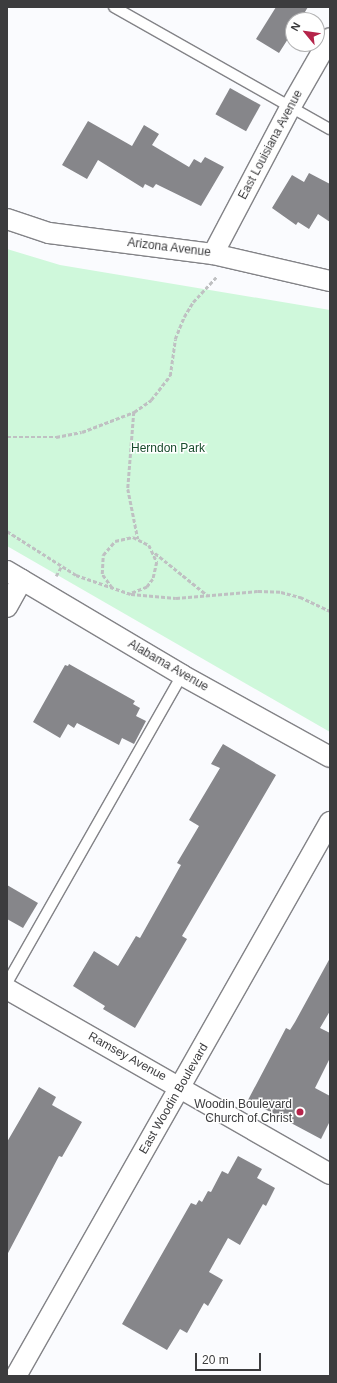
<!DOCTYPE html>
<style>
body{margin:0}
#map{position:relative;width:337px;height:1383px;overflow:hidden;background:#fafbfe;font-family:Helvetica,sans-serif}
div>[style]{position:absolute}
.green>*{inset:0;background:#cff8db}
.building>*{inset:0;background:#86868a;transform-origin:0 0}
.path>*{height:2.5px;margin-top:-1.25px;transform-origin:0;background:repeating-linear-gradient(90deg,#bfc0c2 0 4px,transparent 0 6px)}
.roads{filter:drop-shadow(1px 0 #838387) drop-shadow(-1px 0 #838387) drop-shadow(0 1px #838387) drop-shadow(0 -1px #838387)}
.service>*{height:10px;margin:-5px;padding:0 5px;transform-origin:5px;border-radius:5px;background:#fff}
.minor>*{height:20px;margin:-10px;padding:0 10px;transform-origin:10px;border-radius:10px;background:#fff}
.dots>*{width:11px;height:11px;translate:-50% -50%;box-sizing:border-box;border:2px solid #fff;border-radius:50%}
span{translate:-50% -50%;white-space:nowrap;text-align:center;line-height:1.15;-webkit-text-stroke:3px #fff;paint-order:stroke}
.street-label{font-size:12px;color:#3c3c3e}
.park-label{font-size:12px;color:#194c2d}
.poi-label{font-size:12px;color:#3c3c3e}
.right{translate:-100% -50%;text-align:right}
.frame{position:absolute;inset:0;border:8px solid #3c3c3e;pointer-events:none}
.north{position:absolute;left:285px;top:12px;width:40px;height:40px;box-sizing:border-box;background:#fff;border:1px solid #b1b1b2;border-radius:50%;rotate:299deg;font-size:11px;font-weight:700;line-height:16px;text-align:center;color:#3c3c3e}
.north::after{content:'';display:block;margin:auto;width:14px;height:18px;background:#b5244a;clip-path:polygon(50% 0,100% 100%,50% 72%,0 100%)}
.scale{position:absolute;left:195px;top:1353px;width:66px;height:18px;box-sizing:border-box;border:2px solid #3c3c3e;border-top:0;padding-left:5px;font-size:12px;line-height:14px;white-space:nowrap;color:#3c3c3e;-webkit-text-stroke:3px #fff;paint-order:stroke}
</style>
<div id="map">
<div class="green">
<div style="clip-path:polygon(7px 249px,60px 265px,330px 310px,330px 732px,7px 546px)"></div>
</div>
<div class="building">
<div style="clip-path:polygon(276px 7px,308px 7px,300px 20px,293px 20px,293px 31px,279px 53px,256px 39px)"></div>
<div style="left:230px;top:88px;width:35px;height:30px;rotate:29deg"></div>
<div style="clip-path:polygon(88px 121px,132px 146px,144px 125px,159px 134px,152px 145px,189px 167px,194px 159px,201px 163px,205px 157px,224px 167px,201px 206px,156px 184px,153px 188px,145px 184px,143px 188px,98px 160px,87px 179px,62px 165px)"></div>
<div style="clip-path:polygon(309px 173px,330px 184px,330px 222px,318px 214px,309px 229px,298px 222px,296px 225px,272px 208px,292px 175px,304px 182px)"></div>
<div style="clip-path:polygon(69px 664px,135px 701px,133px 704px,140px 708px,136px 716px,146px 721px,134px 744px,122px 738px,119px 745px,77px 723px,74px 728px,68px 724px,60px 738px,33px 722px,65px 665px,68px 666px)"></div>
<div style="clip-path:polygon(223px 744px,276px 775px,182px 936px,187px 939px,135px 1028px,103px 1009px,105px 1006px,73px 986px,94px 951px,118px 966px,136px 936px,140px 938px,181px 865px,177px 863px,199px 826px,189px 820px,220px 768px,211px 764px)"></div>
<div style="clip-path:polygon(7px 885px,38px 903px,23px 928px,7px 919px)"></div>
<div style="clip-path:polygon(330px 958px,330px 1011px,320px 1028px,330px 1033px,330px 1058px,315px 1088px,330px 1096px,330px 1121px,321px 1139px,248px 1100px,286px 1028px,290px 1030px,295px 1022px)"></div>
<div style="clip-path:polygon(39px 1087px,56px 1097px,52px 1105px,82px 1122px,62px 1157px,59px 1156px,7px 1255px,7px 1142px)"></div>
<div style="clip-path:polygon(238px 1156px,262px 1169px,257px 1178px,275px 1188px,266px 1206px,263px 1204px,240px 1245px,228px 1238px,209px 1272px,223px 1280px,208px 1306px,204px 1303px,187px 1333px,180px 1329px,167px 1350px,122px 1324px,191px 1203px,196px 1205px,199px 1200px,202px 1202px,208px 1191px,211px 1192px,222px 1171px,228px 1174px)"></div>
</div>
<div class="path">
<div style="left:134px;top:412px;width:77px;rotate:94.5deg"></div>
<div style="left:128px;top:489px;width:51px;rotate:78.7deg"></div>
<div style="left:7px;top:437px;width:49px"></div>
<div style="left:56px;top:437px;width:26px;rotate:-11deg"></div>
<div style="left:82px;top:432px;width:56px;rotate:-21deg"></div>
<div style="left:134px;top:412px;width:21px;rotate:-35deg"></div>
<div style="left:151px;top:400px;width:31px;rotate:-52deg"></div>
<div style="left:170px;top:376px;width:37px;rotate:-82deg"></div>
<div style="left:175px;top:339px;width:24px;rotate:-68deg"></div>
<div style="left:184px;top:317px;width:17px;rotate:-59deg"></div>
<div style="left:193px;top:302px;width:34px;rotate:-47deg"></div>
<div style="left:7px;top:531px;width:82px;rotate:32.5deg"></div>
<div style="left:76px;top:575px;width:58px;rotate:19.1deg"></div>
<div style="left:131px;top:594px;width:45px;rotate:5.1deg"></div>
<div style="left:176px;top:598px;width:82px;rotate:-4.9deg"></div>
<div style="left:258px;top:591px;width:23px;rotate:2deg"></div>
<div style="left:281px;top:592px;width:20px;rotate:15deg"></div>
<div style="left:300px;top:597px;width:33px;rotate:25deg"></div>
<div style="left:155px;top:553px;width:67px;rotate:38.9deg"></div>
<div style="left:56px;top:576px;width:10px;rotate:-61deg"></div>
<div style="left:112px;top:588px;width:17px;rotate:-126deg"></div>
<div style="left:102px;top:574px;width:19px;rotate:-87deg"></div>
<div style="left:103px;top:555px;width:18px;rotate:-49deg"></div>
<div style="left:115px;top:541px;width:18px;rotate:-13deg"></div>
<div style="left:133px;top:537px;width:18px;rotate:27deg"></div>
<div style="left:149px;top:545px;width:19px;rotate:65deg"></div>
<div style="left:157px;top:562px;width:17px;rotate:103deg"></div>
<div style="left:153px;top:579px;width:10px;rotate:127deg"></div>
<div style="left:147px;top:587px;width:16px;rotate:158deg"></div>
</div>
<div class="roads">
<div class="service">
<div style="left:114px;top:7px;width:248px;rotate:29.5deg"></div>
<div style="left:7px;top:983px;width:354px;rotate:-60.4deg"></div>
</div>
<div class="minor">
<div style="left:7px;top:219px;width:44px;rotate:18.4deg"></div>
<div style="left:49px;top:233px;width:165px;rotate:7.3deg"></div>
<div style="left:213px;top:254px;width:120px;rotate:13deg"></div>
<div style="left:213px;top:254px;width:167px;rotate:-62.2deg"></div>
<div style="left:291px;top:106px;width:78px;rotate:-60.2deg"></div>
<div style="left:7px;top:571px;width:204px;rotate:30.7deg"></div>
<div style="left:182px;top:675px;width:169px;rotate:29deg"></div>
<div style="left:7px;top:607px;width:31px;rotate:-61deg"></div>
<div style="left:7px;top:989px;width:372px;rotate:29.8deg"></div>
<div style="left:16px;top:1376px;width:637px;rotate:-60.46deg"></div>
</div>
</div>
<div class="dots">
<div style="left:300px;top:1112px;background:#b5244a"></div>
</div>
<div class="street-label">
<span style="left:271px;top:145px;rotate:-62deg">East Louisiana Avenue</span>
<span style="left:169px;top:248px;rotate:7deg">Arizona Avenue</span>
<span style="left:168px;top:666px;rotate:30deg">Alabama Avenue</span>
<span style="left:127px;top:1057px;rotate:29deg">Ramsey Avenue</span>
<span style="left:174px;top:1099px;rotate:-60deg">East Woodin Boulevard</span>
</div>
<div class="park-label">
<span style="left:168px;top:449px">Herndon Park</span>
</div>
<div class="poi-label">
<span class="right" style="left:292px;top:1112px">Woodin Boulevard<br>Church of Christ</span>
</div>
<div class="frame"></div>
<div class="north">N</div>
<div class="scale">20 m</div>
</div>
